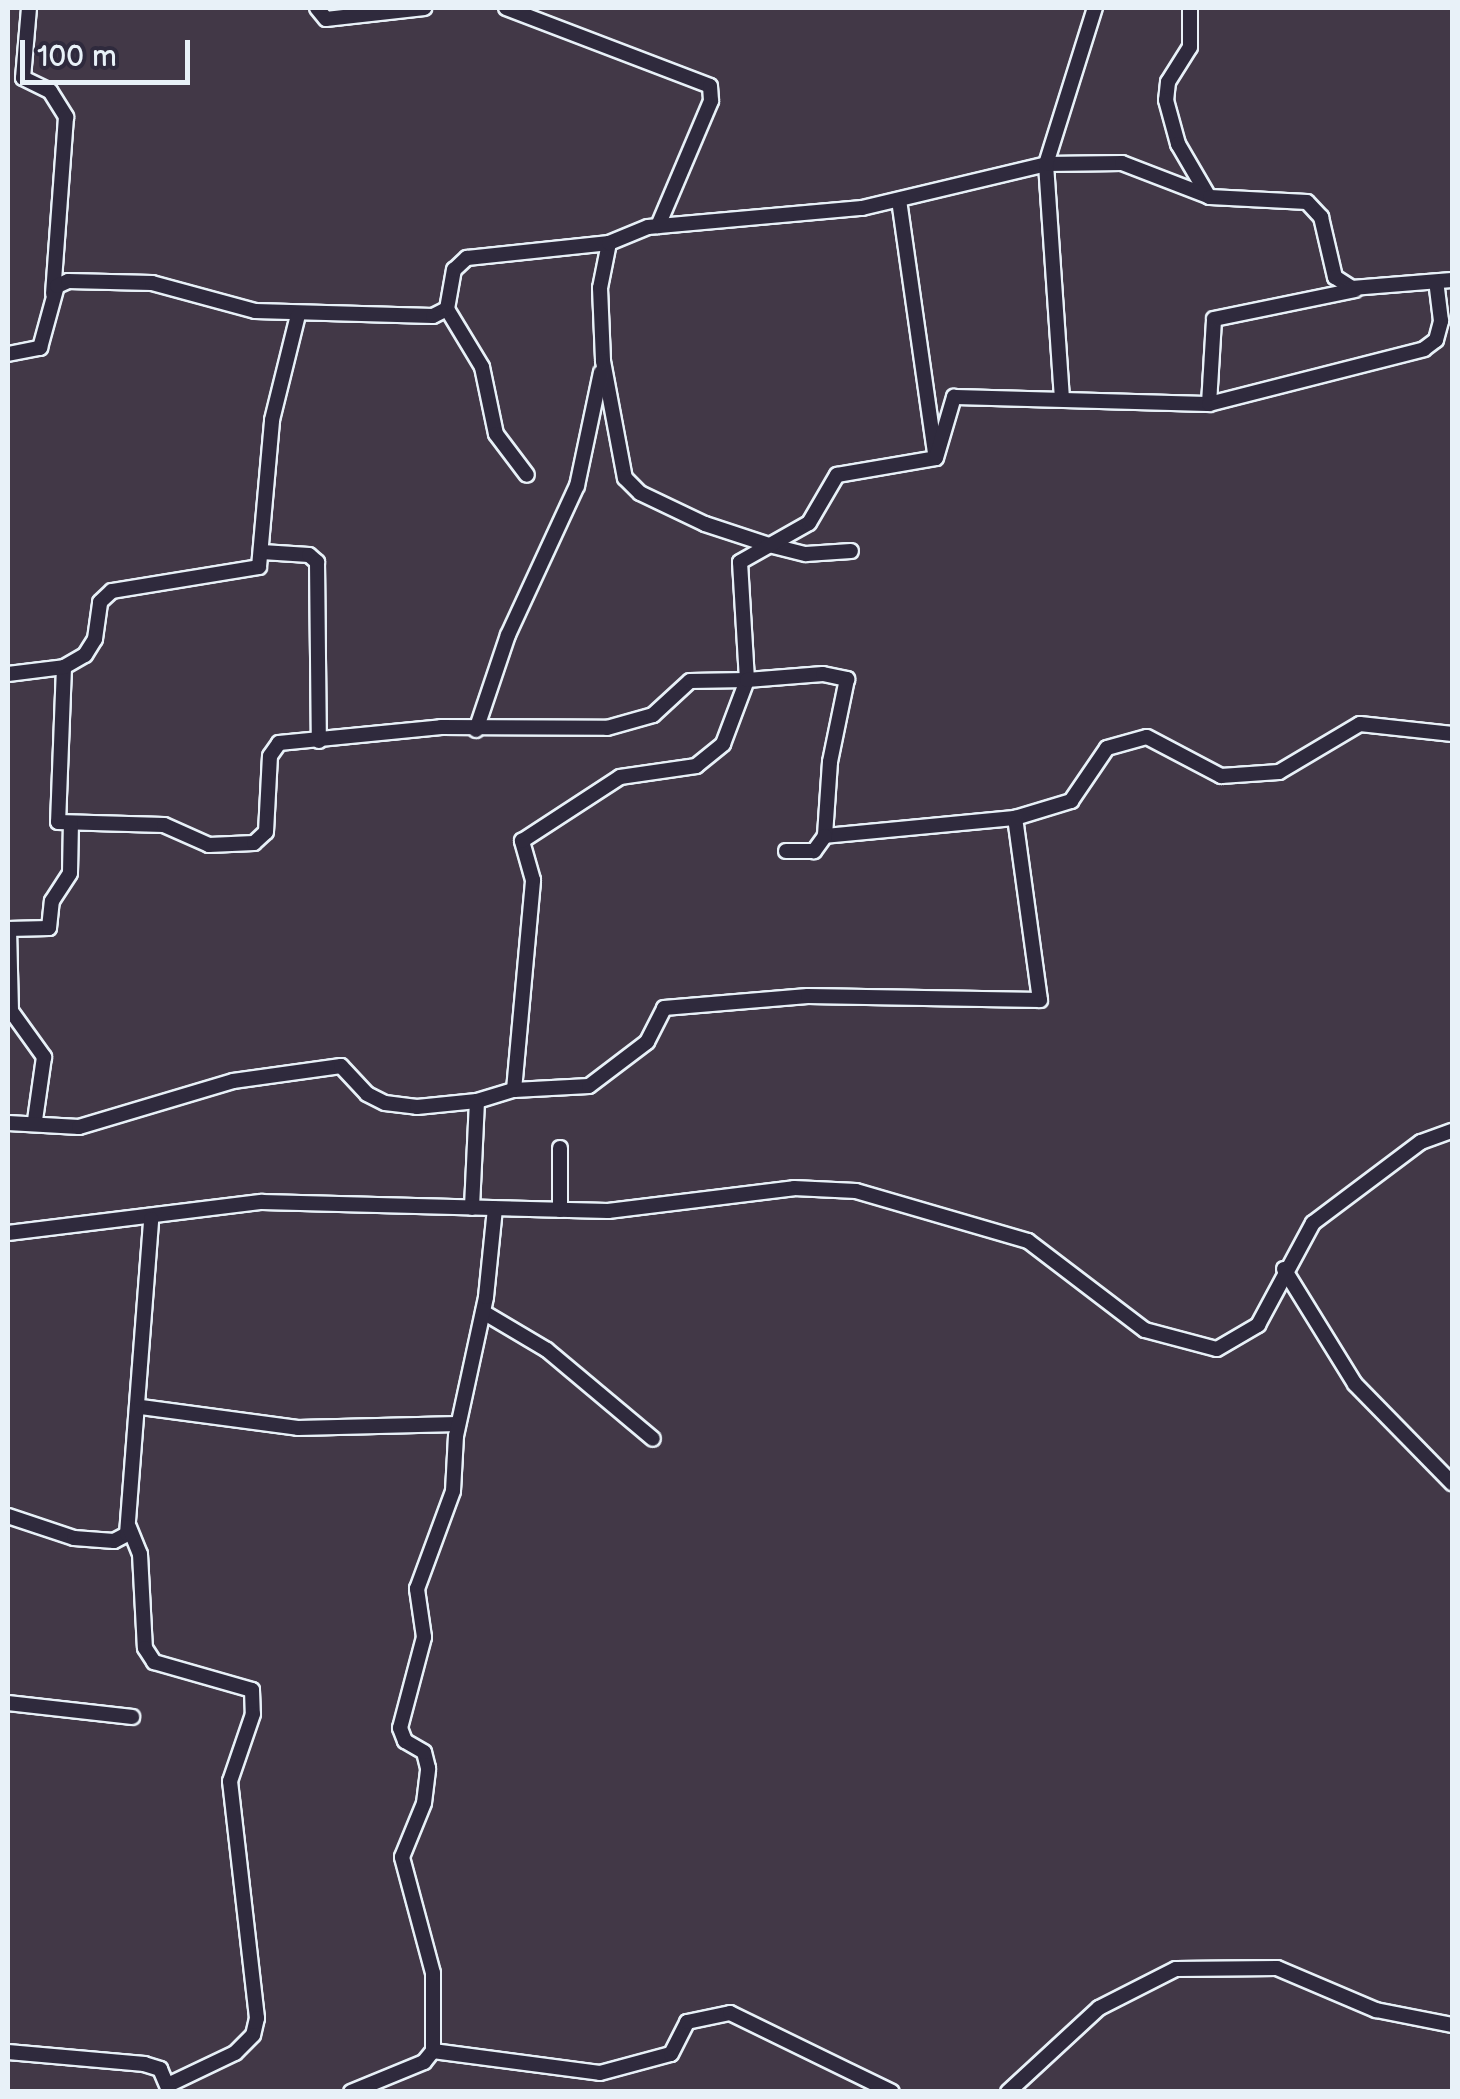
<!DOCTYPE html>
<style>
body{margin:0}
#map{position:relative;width:1460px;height:2099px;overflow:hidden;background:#423847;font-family:"Balsamiq Sans",sans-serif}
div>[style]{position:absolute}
.roads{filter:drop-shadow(2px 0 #e8f1f8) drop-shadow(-2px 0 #e8f1f8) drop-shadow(0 2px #e8f1f8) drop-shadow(0 -2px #e8f1f8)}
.minor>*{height:14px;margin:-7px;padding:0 7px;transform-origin:7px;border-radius:7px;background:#2f2a3d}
span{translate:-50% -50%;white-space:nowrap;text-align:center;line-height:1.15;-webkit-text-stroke:9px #2f2a3d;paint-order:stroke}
.frame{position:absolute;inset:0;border:10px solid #e8f1f8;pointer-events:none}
.scale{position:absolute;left:20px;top:40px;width:170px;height:45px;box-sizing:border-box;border:5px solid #e8f1f8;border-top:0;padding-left:12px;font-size:30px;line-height:35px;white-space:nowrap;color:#e8f1f8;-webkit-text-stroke:8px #2f2a3d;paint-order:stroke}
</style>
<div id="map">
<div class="roads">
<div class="minor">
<div style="left:29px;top:8px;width:70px;rotate:94.9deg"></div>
<div style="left:23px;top:78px;width:30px;rotate:26deg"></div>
<div style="left:50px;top:91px;width:31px;rotate:58deg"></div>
<div style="left:66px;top:117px;width:177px;rotate:94.2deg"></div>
<div style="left:317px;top:8px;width:14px;rotate:51deg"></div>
<div style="left:326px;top:19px;width:99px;rotate:-6.4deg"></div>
<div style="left:506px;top:8px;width:218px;rotate:20.9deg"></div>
<div style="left:710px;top:86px;width:15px;rotate:86deg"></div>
<div style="left:711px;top:101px;width:136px;rotate:113deg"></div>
<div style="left:1190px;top:8px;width:39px;rotate:90deg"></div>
<div style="left:1190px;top:47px;width:41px;rotate:122.2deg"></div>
<div style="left:1168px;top:82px;width:18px;rotate:96deg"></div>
<div style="left:1166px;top:100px;width:46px;rotate:74.7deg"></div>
<div style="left:1178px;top:144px;width:61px;rotate:59.7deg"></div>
<div style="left:899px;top:200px;width:255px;rotate:81.9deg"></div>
<div style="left:609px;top:243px;width:46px;rotate:101.3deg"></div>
<div style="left:600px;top:288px;width:73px;rotate:87.6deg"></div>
<div style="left:603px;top:361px;width:119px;rotate:79.4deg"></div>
<div style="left:625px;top:478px;width:21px;rotate:45deg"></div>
<div style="left:640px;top:493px;width:72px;rotate:25.5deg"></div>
<div style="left:705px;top:524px;width:67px;rotate:18.2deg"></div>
<div style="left:769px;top:545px;width:38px;rotate:14deg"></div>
<div style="left:806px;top:554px;width:45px;rotate:-3.8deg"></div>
<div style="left:447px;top:309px;width:68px;rotate:58.9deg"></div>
<div style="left:482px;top:367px;width:68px;rotate:78.2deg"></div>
<div style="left:496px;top:434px;width:51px;rotate:52.9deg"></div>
<div style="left:8px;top:354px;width:33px;rotate:-11deg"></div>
<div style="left:40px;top:348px;width:64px;rotate:-74.7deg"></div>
<div style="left:57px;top:286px;width:12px;rotate:-24deg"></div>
<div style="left:68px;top:281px;width:84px;rotate:1.4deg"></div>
<div style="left:152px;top:283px;width:107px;rotate:15.2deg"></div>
<div style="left:255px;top:311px;width:178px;rotate:1.6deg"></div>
<div style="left:433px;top:316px;width:16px;rotate:-27deg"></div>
<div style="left:447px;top:309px;width:40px;rotate:-80deg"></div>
<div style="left:454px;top:270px;width:18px;rotate:-43deg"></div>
<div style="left:467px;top:258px;width:143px;rotate:-6deg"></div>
<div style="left:609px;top:243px;width:42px;rotate:-22.3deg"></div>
<div style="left:648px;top:227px;width:215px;rotate:-5.1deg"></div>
<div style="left:862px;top:208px;width:189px;rotate:-13.4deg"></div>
<div style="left:1046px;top:164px;width:76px;rotate:-0.8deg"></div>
<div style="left:1122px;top:163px;width:94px;rotate:21.1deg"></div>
<div style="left:1210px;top:197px;width:97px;rotate:3deg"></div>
<div style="left:1307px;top:202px;width:21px;rotate:47deg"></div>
<div style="left:1321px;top:217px;width:62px;rotate:76.9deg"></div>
<div style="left:1335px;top:277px;width:20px;rotate:33deg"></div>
<div style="left:1352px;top:288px;width:100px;rotate:-4.6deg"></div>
<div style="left:1062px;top:399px;width:236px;rotate:-93.9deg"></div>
<div style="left:1046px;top:164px;width:164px;rotate:-72.6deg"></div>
<div style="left:1209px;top:404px;width:85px;rotate:-86.6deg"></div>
<div style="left:1214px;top:319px;width:144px;rotate:-11.6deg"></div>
<div style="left:262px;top:552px;width:47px;rotate:3.7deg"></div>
<div style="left:309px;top:555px;width:11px;rotate:41deg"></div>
<div style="left:317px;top:562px;width:179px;rotate:89.4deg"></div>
<div style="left:64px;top:667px;width:155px;rotate:92.2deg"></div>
<div style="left:58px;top:822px;width:106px;rotate:1.6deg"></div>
<div style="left:164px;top:825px;width:49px;rotate:24deg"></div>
<div style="left:209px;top:845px;width:45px;rotate:-2.5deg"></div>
<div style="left:254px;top:843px;width:16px;rotate:-43deg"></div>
<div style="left:266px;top:832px;width:76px;rotate:-87deg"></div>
<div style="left:270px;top:756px;width:16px;rotate:-55deg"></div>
<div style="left:279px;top:743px;width:163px;rotate:-5.6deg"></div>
<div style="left:441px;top:727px;width:166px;rotate:0.3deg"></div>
<div style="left:607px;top:728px;width:48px;rotate:-15.8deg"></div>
<div style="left:653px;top:715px;width:50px;rotate:-42.6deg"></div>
<div style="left:690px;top:681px;width:57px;rotate:-1deg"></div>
<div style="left:747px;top:680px;width:118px;rotate:-93.4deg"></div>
<div style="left:740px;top:562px;width:79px;rotate:-29.5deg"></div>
<div style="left:809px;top:523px;width:56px;rotate:-59.7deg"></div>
<div style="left:837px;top:475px;width:100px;rotate:-9.7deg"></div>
<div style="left:936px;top:458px;width:64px;rotate:-73.6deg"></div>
<div style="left:954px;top:397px;width:255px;rotate:1.6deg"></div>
<div style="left:1209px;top:404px;width:222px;rotate:-14.3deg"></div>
<div style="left:1424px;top:349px;width:15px;rotate:-37deg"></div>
<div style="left:1436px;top:340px;width:20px;rotate:-75deg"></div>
<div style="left:1441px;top:321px;width:39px;rotate:-97deg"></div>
<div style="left:8px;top:674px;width:56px;rotate:-7.1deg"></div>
<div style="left:64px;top:667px;width:24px;rotate:-30deg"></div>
<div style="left:85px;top:655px;width:19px;rotate:-58deg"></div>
<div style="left:95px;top:639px;width:37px;rotate:-82deg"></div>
<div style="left:100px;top:602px;width:16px;rotate:-43deg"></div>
<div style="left:112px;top:591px;width:149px;rotate:-9.3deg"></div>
<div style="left:259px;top:567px;width:148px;rotate:-84.9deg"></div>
<div style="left:272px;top:420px;width:108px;rotate:-76.1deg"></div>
<div style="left:476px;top:730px;width:100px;rotate:-71.4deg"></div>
<div style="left:508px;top:635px;width:164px;rotate:-65.2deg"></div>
<div style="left:577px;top:486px;width:116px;rotate:-78.1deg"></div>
<div style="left:1015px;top:818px;width:59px;rotate:-16.9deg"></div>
<div style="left:1071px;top:801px;width:64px;rotate:-55.8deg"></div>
<div style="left:1107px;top:748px;width:41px;rotate:-15.4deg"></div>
<div style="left:1147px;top:737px;width:84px;rotate:27.8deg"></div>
<div style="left:1221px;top:776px;width:58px;rotate:-3.9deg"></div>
<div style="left:1279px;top:772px;width:94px;rotate:-30.7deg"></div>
<div style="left:1360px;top:724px;width:93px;rotate:6.2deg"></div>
<div style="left:8px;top:929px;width:41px;rotate:-1.4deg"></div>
<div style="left:49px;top:928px;width:27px;rotate:-84deg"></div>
<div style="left:52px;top:901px;width:33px;rotate:-57deg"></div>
<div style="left:70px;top:873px;width:50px;rotate:-88.9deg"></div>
<div style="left:9px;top:929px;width:82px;rotate:88.6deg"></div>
<div style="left:11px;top:1011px;width:57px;rotate:54.3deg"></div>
<div style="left:44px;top:1057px;width:64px;rotate:98.1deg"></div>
<div style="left:514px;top:1090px;width:75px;rotate:-3.1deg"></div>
<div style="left:589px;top:1086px;width:73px;rotate:-37.2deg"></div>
<div style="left:647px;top:1042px;width:38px;rotate:-63deg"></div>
<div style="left:664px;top:1008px;width:144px;rotate:-4.8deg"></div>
<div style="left:808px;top:996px;width:232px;rotate:1deg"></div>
<div style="left:1040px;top:1000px;width:184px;rotate:-97.8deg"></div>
<div style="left:1015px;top:818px;width:191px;rotate:174.6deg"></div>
<div style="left:477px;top:1101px;width:39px;rotate:-17deg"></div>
<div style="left:514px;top:1090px;width:211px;rotate:-84.8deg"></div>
<div style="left:533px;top:880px;width:41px;rotate:-105.8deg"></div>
<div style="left:522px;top:841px;width:117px;rotate:-33.1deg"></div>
<div style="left:620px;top:777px;width:77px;rotate:-8.2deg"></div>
<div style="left:696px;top:766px;width:35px;rotate:-39deg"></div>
<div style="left:723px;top:744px;width:68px;rotate:-69.4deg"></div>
<div style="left:747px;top:680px;width:76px;rotate:-4.5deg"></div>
<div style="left:823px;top:674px;width:25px;rotate:12deg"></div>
<div style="left:847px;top:679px;width:85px;rotate:101.6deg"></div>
<div style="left:830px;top:762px;width:74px;rotate:93.9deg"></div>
<div style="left:825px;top:836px;width:19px;rotate:126deg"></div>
<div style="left:814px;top:851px;width:28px;rotate:180deg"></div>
<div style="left:8px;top:1123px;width:71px;rotate:3.2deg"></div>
<div style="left:79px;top:1127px;width:161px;rotate:-16.6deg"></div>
<div style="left:233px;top:1081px;width:109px;rotate:-7.9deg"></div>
<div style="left:341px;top:1066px;width:38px;rotate:47deg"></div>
<div style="left:367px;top:1094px;width:20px;rotate:27deg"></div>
<div style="left:385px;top:1103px;width:32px;rotate:7deg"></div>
<div style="left:417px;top:1107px;width:60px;rotate:-5.7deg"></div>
<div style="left:477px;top:1101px;width:107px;rotate:92.7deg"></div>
<div style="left:560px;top:1210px;width:62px;rotate:-90deg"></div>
<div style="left:8px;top:1233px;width:256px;rotate:-7deg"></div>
<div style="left:262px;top:1202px;width:346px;rotate:1.5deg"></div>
<div style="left:608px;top:1211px;width:187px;rotate:-7deg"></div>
<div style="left:794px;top:1188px;width:62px;rotate:2.8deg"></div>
<div style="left:856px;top:1191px;width:179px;rotate:16.2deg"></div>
<div style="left:1028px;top:1241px;width:147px;rotate:37.3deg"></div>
<div style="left:1145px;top:1330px;width:74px;rotate:14.8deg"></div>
<div style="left:1217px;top:1349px;width:48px;rotate:-30.3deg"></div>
<div style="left:1258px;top:1325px;width:116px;rotate:-61.7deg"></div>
<div style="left:1313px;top:1223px;width:135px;rotate:-36.9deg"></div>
<div style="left:1421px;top:1142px;width:33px;rotate:-20deg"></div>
<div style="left:1284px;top:1269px;width:135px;rotate:58.3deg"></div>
<div style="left:1355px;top:1384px;width:139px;rotate:45.6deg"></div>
<div style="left:483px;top:1312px;width:74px;rotate:30.7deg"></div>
<div style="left:547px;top:1350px;width:138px;rotate:40deg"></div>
<div style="left:141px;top:1407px;width:158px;rotate:7.6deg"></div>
<div style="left:298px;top:1428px;width:160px;rotate:-1.4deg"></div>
<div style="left:8px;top:1516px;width:70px;rotate:18.4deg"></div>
<div style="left:74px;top:1538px;width:40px;rotate:4.3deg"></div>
<div style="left:114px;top:1541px;width:15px;rotate:-28deg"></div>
<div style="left:127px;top:1534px;width:316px;rotate:-85.6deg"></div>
<div style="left:129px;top:1527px;width:29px;rotate:68deg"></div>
<div style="left:140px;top:1554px;width:94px;rotate:87deg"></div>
<div style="left:145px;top:1648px;width:17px;rotate:57deg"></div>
<div style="left:154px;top:1662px;width:102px;rotate:15.9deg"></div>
<div style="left:252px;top:1690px;width:24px;rotate:88deg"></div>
<div style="left:253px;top:1714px;width:71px;rotate:108.9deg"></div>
<div style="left:230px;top:1781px;width:239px;rotate:83.5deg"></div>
<div style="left:257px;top:2018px;width:17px;rotate:103deg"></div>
<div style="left:253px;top:2035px;width:25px;rotate:135deg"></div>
<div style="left:235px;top:2053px;width:74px;rotate:154.5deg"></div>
<div style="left:8px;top:1703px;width:125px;rotate:6.4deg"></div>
<div style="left:433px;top:2051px;width:168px;rotate:7.5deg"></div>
<div style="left:600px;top:2073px;width:73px;rotate:-15deg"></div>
<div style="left:671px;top:2054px;width:36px;rotate:-63deg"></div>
<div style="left:687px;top:2022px;width:44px;rotate:-11.8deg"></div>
<div style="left:730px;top:2013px;width:180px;rotate:26deg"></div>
<div style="left:8px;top:2052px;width:137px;rotate:5deg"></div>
<div style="left:144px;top:2064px;width:17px;rotate:17deg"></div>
<div style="left:160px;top:2069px;width:25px;rotate:67deg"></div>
<div style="left:351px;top:2092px;width:79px;rotate:-22.3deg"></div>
<div style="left:424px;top:2062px;width:14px;rotate:-51deg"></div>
<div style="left:433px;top:2051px;width:78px;rotate:-90deg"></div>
<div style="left:433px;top:1973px;width:120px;rotate:-105deg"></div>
<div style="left:402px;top:1857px;width:58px;rotate:-67.8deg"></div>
<div style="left:424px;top:1803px;width:35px;rotate:-83deg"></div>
<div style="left:428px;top:1768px;width:16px;rotate:-104deg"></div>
<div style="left:424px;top:1752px;width:22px;rotate:-150deg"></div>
<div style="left:405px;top:1741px;width:14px;rotate:-111deg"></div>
<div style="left:400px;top:1728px;width:94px;rotate:-75.2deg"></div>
<div style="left:424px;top:1637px;width:49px;rotate:-98.3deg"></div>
<div style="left:417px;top:1589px;width:104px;rotate:-69.8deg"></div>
<div style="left:453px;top:1491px;width:55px;rotate:-86.9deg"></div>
<div style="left:456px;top:1436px;width:142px;rotate:-77.8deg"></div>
<div style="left:486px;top:1297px;width:89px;rotate:-84.2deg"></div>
<div style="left:1008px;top:2092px;width:124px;rotate:-42.7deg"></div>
<div style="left:1099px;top:2008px;width:86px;rotate:-26.9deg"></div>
<div style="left:1176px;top:1969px;width:101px;rotate:-0.6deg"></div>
<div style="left:1277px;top:1968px;width:108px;rotate:23deg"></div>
<div style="left:1376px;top:2010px;width:77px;rotate:11.2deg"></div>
</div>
</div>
<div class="frame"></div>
<div class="scale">100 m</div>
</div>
